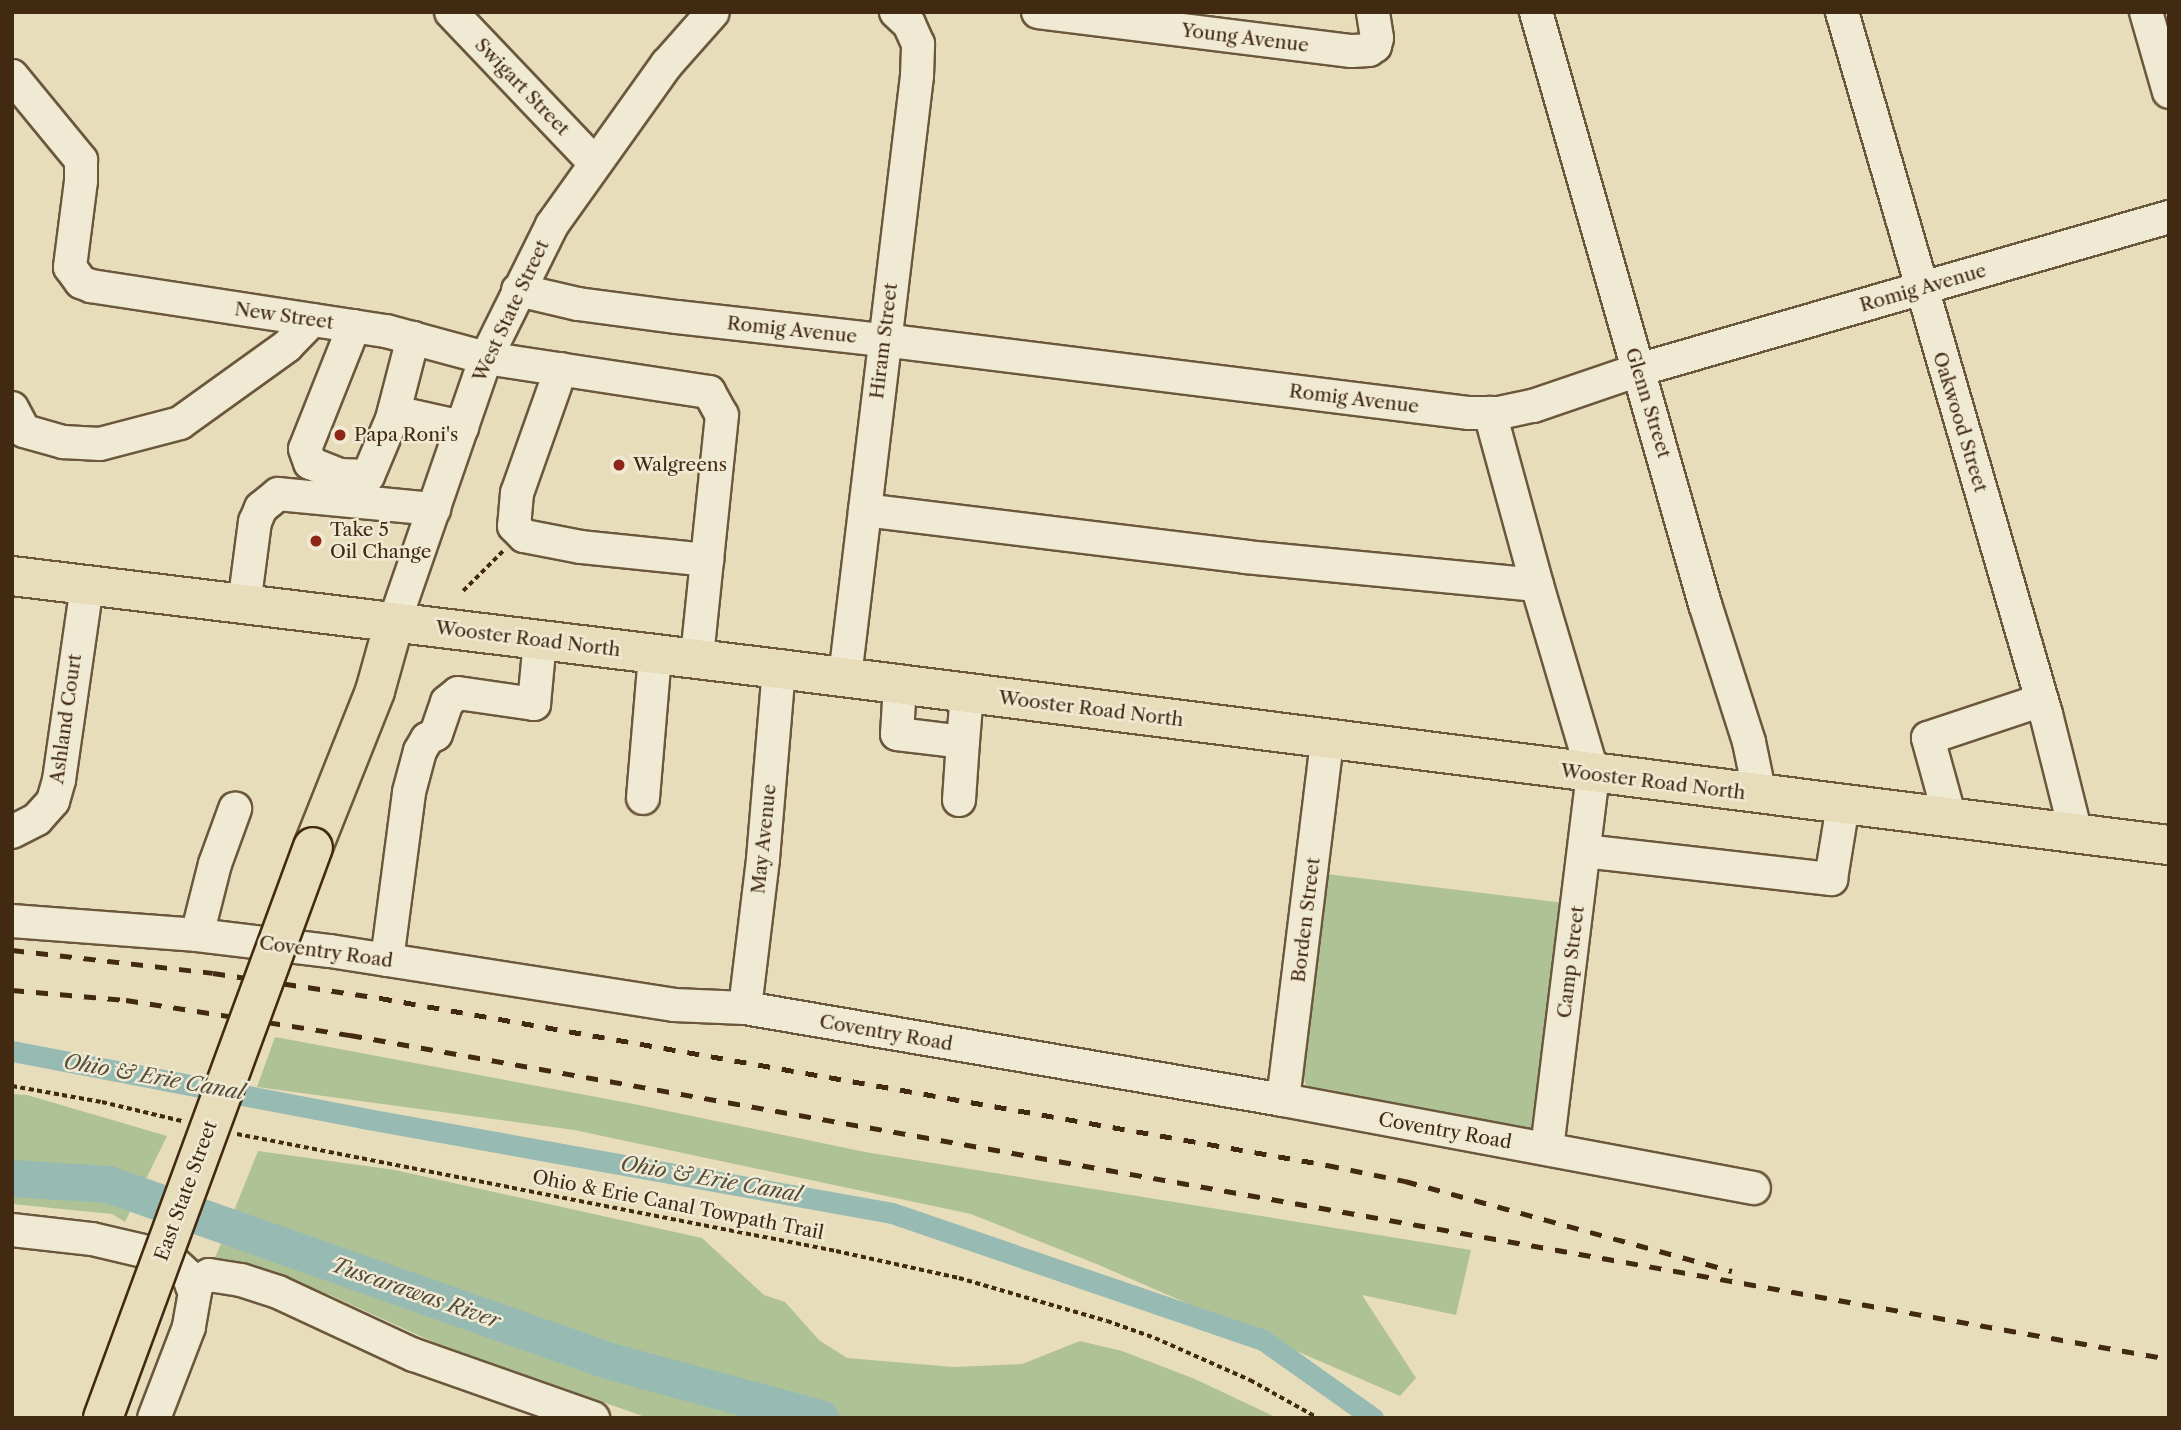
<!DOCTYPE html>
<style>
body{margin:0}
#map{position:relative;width:2181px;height:1430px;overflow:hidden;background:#e8ddbb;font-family:"Libre Caslon Text",serif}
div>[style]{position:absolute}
.green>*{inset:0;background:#afc296}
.canal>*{height:21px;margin:-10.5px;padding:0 10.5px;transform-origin:10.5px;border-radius:10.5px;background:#97bbb3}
.river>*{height:37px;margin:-18.5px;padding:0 18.5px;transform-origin:18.5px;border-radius:18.5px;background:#97bbb3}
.path>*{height:3.5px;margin-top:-1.75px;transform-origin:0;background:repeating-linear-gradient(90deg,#412a11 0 5px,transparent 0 8.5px)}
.roads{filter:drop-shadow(2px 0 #6b573c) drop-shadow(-2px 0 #6b573c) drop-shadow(0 2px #6b573c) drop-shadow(0 -2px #6b573c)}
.minor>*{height:32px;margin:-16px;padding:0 16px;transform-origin:16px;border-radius:16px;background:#f0e9d3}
.major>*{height:38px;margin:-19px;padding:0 19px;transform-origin:19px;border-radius:19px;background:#e8ddbb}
.rail>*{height:5px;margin-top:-2.5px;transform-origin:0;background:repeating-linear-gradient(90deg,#412a11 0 12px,transparent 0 24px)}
.bridges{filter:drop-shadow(2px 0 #412a11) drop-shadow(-2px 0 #412a11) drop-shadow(0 2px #412a11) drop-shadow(0 -2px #412a11)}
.major-bridge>*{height:38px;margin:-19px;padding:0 19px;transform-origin:19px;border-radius:19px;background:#e8ddbb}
.dots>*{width:19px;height:19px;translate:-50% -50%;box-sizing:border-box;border:4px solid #f0e9d3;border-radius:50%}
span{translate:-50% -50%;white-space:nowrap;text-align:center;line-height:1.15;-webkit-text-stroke:5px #f0e9d3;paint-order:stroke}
.street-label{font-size:19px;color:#412a11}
.poi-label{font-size:19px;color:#412a11}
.left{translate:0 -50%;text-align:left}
.water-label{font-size:21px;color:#564e3a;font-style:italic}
.frame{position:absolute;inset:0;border:14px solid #412a11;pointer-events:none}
</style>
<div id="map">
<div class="green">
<div style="clip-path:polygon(1318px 873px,1573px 904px,1543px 1127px,1527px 1132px,1318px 1095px,1306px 1085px,1301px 1072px)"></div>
<div style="clip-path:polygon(275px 1037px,634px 1104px,865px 1152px,1471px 1250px,1456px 1315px,1362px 1295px,1416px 1378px,1400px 1396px,1099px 1265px,971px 1214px,574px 1130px,257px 1087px)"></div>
<div style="clip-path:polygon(12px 1094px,27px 1095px,167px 1136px,125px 1222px,112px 1214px,12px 1204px)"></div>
<div style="clip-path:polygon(258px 1151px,395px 1170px,702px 1238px,764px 1295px,785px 1302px,819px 1340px,847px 1358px,953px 1367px,1022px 1364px,1080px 1341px,1122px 1351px,1195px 1379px,1277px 1418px,648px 1418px,433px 1342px,330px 1295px,292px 1281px,213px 1263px)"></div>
</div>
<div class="canal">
<div style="left:12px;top:1051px;width:356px;rotate:10.8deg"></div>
<div style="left:362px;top:1118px;width:538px;rotate:10.16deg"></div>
<div style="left:892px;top:1213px;width:392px;rotate:18.9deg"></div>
<div style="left:1263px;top:1340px;width:135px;rotate:35.3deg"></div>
</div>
<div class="river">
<div style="left:12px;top:1178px;width:96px;rotate:3.6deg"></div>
<div style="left:108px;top:1184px;width:532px;rotate:19.42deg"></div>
<div style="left:610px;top:1361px;width:218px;rotate:15.2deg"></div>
</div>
<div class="path">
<div style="left:463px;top:591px;width:57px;rotate:-45deg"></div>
<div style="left:12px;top:1086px;width:91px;rotate:10.1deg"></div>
<div style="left:102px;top:1102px;width:82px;rotate:13.4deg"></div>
<div style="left:237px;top:1134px;width:610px;rotate:11.05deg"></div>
<div style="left:836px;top:1251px;width:126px;rotate:12.4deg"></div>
<div style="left:959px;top:1278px;width:154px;rotate:16.2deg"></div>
<div style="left:1107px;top:1321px;width:51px;rotate:19.5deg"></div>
<div style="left:1155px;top:1338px;width:104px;rotate:23.9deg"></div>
<div style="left:1250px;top:1380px;width:78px;rotate:29.2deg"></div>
</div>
<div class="roads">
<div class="minor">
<div style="left:451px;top:12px;width:207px;rotate:46.4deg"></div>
<div style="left:1038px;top:12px;width:316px;rotate:7.1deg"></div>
<div style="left:1352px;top:51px;width:17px;rotate:-3deg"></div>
<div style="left:1369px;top:50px;width:7px;rotate:-34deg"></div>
<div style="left:1375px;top:46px;width:8px;rotate:-76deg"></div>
<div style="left:1377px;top:38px;width:26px;rotate:-99deg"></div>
<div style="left:1536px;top:12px;width:616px;rotate:74.07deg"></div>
<div style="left:1705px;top:604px;width:145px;rotate:72.3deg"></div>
<div style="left:1749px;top:742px;width:54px;rotate:78.3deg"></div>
<div style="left:1842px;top:12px;width:731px;rotate:73.8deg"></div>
<div style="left:2046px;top:714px;width:123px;rotate:75.9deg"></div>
<div style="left:2146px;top:12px;width:83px;rotate:74deg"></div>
<div style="left:12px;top:76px;width:109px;rotate:50.6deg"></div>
<div style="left:81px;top:160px;width:21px;rotate:90deg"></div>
<div style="left:81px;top:181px;width:87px;rotate:97.3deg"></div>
<div style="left:70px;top:267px;width:19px;rotate:54deg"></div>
<div style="left:81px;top:282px;width:11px;rotate:22deg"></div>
<div style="left:91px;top:286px;width:298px;rotate:8.7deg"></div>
<div style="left:386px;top:331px;width:104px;rotate:15.1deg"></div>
<div style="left:486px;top:358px;width:226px;rotate:8.7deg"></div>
<div style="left:709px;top:392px;width:26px;rotate:61deg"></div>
<div style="left:722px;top:415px;width:245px;rotate:95.9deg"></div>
<div style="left:518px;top:290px;width:62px;rotate:13.1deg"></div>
<div style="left:578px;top:304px;width:100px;rotate:7.5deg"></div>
<div style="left:677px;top:317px;width:207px;rotate:6.4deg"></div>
<div style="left:883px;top:340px;width:591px;rotate:7.1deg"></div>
<div style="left:1469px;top:413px;width:30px"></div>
<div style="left:1499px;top:413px;width:35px;rotate:-12deg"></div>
<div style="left:1533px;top:406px;width:111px;rotate:-18.9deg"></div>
<div style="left:1638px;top:370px;width:553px;rotate:-16.07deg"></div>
<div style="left:354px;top:326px;width:132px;rotate:111.7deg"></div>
<div style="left:305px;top:449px;width:15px;rotate:70deg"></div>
<div style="left:310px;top:463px;width:31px;rotate:22deg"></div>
<div style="left:339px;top:475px;width:29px;rotate:2deg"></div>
<div style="left:368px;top:476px;width:62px;rotate:-67.2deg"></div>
<div style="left:392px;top:419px;width:84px;rotate:-75.5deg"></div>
<div style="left:561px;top:369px;width:132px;rotate:109.5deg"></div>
<div style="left:517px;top:493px;width:33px;rotate:95deg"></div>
<div style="left:514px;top:526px;width:14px;rotate:45deg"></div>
<div style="left:524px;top:536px;width:58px;rotate:10.9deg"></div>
<div style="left:581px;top:547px;width:127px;rotate:5.9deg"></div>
<div style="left:12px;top:408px;width:26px;rotate:62deg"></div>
<div style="left:24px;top:431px;width:41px;rotate:15.8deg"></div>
<div style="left:63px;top:442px;width:37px;rotate:3deg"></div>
<div style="left:100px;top:444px;width:83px;rotate:-14.7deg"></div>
<div style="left:180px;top:423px;width:132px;rotate:-35.7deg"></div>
<div style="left:287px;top:346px;width:36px;rotate:-46deg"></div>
<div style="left:394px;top:412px;width:70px;rotate:12.4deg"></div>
<div style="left:1490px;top:413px;width:178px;rotate:74.7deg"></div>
<div style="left:1537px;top:585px;width:197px;rotate:73.5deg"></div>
<div style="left:1593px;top:774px;width:378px;rotate:97deg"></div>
<div style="left:865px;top:510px;width:384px;rotate:7deg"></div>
<div style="left:1246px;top:557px;width:292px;rotate:5.5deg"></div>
<div style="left:244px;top:605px;width:84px;rotate:-82.5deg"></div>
<div style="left:255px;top:522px;width:15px;rotate:-67deg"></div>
<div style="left:261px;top:508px;width:22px;rotate:-39deg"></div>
<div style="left:278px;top:494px;width:157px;rotate:5.5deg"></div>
<div style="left:394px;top:623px;width:281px;rotate:-70.9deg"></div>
<div style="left:486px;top:358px;width:148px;rotate:-63.6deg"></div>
<div style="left:552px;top:225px;width:198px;rotate:-54.5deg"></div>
<div style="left:667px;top:64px;width:69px;rotate:-48.5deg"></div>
<div style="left:845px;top:677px;width:605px;rotate:-83.17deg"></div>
<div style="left:917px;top:76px;width:32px;rotate:-88deg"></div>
<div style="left:918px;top:44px;width:22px;rotate:-114deg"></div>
<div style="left:909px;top:24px;width:18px;rotate:-137deg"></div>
<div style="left:900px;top:684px;width:50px;rotate:93.4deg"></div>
<div style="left:897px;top:734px;width:66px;rotate:6.9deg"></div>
<div style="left:963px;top:742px;width:49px;rotate:-85.3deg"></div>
<div style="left:643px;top:798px;width:144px;rotate:-85.2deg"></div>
<div style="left:959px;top:800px;width:58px;rotate:-86.1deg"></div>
<div style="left:1950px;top:818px;width:83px;rotate:-105.4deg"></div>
<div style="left:1928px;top:738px;width:120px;rotate:-18.4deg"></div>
<div style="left:12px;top:832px;width:28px;rotate:-27deg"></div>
<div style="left:37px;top:819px;width:24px;rotate:-48deg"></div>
<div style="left:53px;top:801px;width:22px;rotate:-74deg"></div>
<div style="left:59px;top:780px;width:197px;rotate:-81.8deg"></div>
<div style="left:1584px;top:851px;width:249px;rotate:6.5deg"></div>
<div style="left:1831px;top:879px;width:75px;rotate:-80.8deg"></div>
<div style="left:12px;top:921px;width:186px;rotate:4.3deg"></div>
<div style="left:197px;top:935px;width:134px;rotate:6.9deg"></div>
<div style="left:330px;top:951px;width:348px;rotate:8.9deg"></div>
<div style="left:674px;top:1005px;width:71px;rotate:2.4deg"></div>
<div style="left:745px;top:1008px;width:546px;rotate:9.7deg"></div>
<div style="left:1283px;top:1100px;width:479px;rotate:10.6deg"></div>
<div style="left:197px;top:935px;width:73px;rotate:-75.8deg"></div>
<div style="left:215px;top:864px;width:59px;rotate:-70deg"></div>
<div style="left:387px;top:960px;width:169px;rotate:-82.5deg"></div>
<div style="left:409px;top:792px;width:42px;rotate:-75deg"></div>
<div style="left:420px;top:751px;width:14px;rotate:-60deg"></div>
<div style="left:427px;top:739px;width:10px;rotate:-29deg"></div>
<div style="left:436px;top:734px;width:34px;rotate:-71deg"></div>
<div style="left:447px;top:702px;width:14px;rotate:-39deg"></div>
<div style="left:458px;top:693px;width:77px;rotate:8.2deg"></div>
<div style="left:534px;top:704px;width:64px;rotate:-84.6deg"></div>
<div style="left:745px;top:1008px;width:150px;rotate:-83.1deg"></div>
<div style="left:763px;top:859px;width:191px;rotate:-85.2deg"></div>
<div style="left:1283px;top:1100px;width:363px;rotate:-83deg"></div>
<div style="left:12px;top:1230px;width:81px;rotate:6.4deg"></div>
<div style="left:92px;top:1239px;width:62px;rotate:13.1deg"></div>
<div style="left:152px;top:1253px;width:23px;rotate:23deg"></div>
<div style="left:173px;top:1262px;width:21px;rotate:43deg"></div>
<div style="left:188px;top:1276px;width:17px;rotate:66deg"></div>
<div style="left:195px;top:1292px;width:36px;rotate:100deg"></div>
<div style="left:189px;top:1327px;width:97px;rotate:111deg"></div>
<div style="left:192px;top:1286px;width:20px;rotate:-33deg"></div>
<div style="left:209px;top:1275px;width:32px;rotate:9deg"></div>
<div style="left:241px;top:1280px;width:39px;rotate:18deg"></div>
<div style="left:278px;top:1292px;width:150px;rotate:24.9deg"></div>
<div style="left:414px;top:1355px;width:190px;rotate:19.4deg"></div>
</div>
<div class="major">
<div style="left:12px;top:576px;width:773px;rotate:6.91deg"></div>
<div style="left:779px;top:669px;width:1401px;rotate:7.22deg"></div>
<div style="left:313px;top:847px;width:168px;rotate:-68.3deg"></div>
<div style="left:375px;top:691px;width:71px;rotate:-74.4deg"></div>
</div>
</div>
<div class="rail">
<div style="left:12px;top:950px;width:202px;rotate:6.5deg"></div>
<div style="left:213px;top:973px;width:169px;rotate:8.5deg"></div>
<div style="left:380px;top:998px;width:962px;rotate:10deg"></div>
<div style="left:1327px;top:1165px;width:80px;rotate:11.6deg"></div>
<div style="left:1405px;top:1181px;width:339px;rotate:15.4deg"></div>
<div style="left:12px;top:990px;width:114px;rotate:5deg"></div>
<div style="left:126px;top:1000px;width:227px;rotate:8.9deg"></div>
<div style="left:350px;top:1035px;width:1848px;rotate:10.1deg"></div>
</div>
<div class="bridges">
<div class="major-bridge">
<div style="left:103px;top:1418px;width:608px;rotate:-69.81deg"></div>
</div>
</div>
<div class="dots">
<div style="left:340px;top:435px;background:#8f2418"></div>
<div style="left:619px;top:465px;background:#8f2418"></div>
<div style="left:316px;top:541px;background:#8f2418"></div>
</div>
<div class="street-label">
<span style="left:1245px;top:38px;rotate:7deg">Young Avenue</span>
<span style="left:522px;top:87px;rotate:46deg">Swigart Street</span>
<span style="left:1923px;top:288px;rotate:-16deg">Romig Avenue</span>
<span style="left:511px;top:311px;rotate:-65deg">West State Street</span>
<span style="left:284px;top:316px;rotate:8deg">New Street</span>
<span style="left:792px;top:330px;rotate:6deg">Romig Avenue</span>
<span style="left:884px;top:341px;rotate:-83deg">Hiram Street</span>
<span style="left:1354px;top:399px;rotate:7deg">Romig Avenue</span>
<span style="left:1648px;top:403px;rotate:73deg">Glenn Street</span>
<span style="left:1960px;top:422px;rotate:73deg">Oakwood Street</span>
<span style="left:528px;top:639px;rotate:7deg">Wooster Road North</span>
<span style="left:1091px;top:709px;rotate:7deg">Wooster Road North</span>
<span style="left:66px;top:719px;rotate:-82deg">Ashland Court</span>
<span style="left:1653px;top:782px;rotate:7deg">Wooster Road North</span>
<span style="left:764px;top:839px;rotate:-84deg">May Avenue</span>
<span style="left:1306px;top:920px;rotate:-83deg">Borden Street</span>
<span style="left:326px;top:952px;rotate:8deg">Coventry Road</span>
<span style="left:1571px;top:962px;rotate:-83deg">Camp Street</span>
<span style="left:886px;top:1033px;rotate:10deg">Coventry Road</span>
<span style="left:1445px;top:1131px;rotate:10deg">Coventry Road</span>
<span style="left:186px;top:1191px;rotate:-70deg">East State Street</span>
<span style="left:678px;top:1205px;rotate:11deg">Ohio &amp; Erie Canal Towpath Trail</span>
</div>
<div class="poi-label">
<span class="left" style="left:354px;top:435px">Papa Roni's</span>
<span class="left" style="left:633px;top:465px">Walgreens</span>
<span class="left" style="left:330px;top:541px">Take 5<br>Oil Change</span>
</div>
<div class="water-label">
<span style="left:154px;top:1077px;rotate:10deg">Ohio &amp; Erie Canal</span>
<span style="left:711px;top:1179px;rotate:10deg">Ohio &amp; Erie Canal</span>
<span style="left:416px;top:1293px;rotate:19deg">Tuscarawas River</span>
</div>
<div class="frame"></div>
</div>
